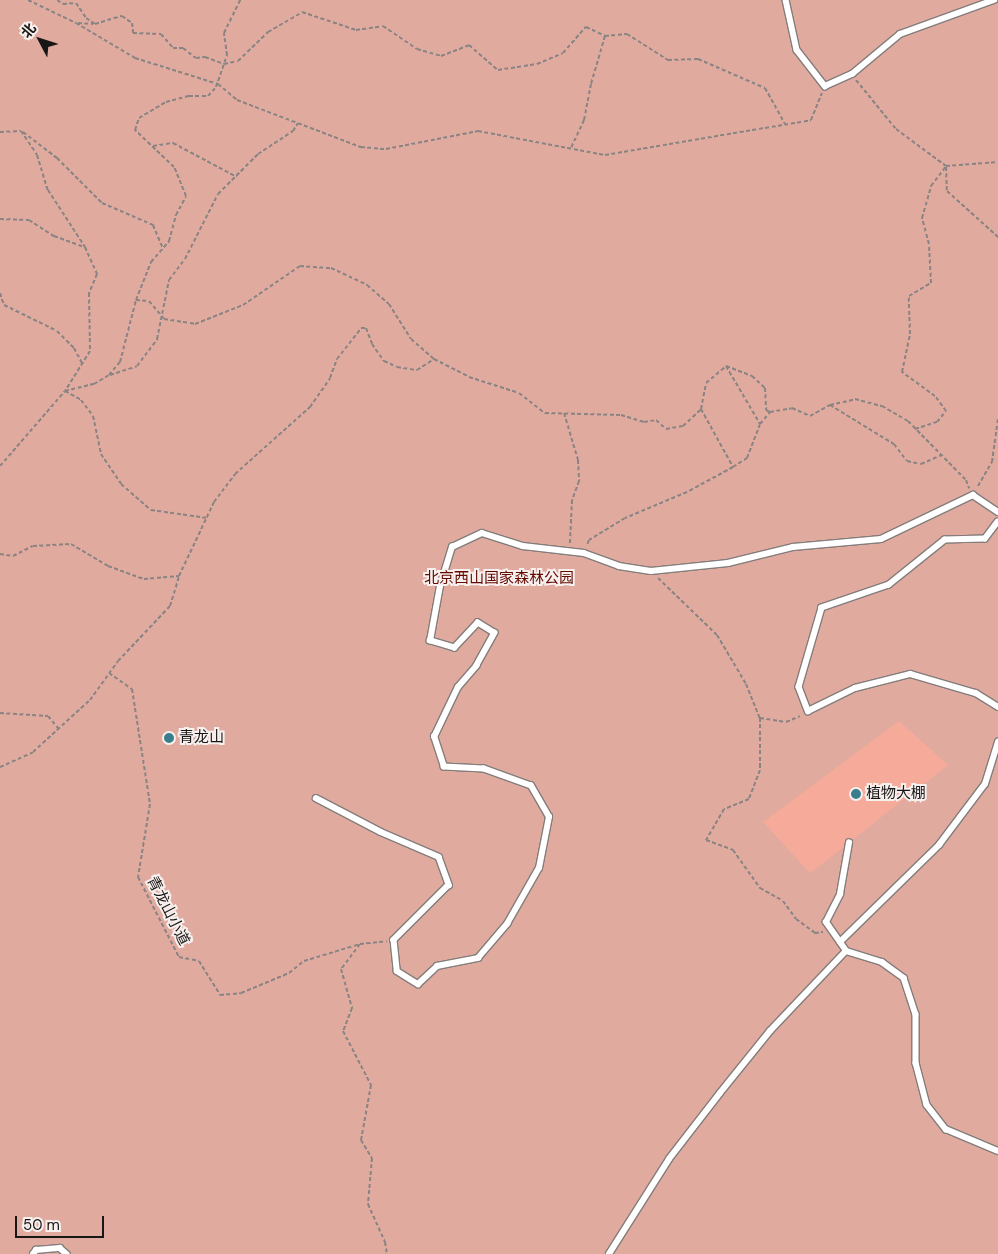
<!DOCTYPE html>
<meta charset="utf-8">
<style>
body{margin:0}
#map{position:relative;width:998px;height:1254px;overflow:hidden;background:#eae2e1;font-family:"DM Sans","Noto Sans SC",sans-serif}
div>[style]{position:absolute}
.green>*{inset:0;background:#e1aa9e;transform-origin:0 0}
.building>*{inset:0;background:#f5aa9a}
.path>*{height:2px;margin-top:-1px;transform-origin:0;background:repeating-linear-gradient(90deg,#898483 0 4px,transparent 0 6.5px)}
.roads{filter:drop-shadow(1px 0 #837d7b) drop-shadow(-1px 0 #837d7b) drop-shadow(0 1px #837d7b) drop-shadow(0 -1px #837d7b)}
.service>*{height:5.5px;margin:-2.75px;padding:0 2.75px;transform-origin:2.75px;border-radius:2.75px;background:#fff}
.dots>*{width:14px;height:14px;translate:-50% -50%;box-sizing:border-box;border:2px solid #f7f0ee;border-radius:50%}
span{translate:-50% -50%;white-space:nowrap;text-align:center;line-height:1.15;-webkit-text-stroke:4px #f7f0ee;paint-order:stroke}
.park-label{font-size:15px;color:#620900}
.poi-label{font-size:15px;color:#191716}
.left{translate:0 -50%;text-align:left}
.street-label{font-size:15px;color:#191716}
.north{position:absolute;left:15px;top:15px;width:50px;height:50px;-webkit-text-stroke:4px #f7f0ee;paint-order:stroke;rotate:310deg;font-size:14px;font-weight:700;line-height:20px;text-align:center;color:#191716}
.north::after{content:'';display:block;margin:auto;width:18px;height:22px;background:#191716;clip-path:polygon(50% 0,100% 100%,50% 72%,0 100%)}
.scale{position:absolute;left:15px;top:1216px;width:89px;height:22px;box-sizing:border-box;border:2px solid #191716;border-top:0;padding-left:6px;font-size:15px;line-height:18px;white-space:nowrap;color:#191716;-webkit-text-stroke:4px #f7f0ee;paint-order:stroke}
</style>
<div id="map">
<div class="green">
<div style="left:0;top:0;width:998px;height:1254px"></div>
</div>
<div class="building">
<div style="clip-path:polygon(899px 721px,948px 765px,852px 840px,846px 840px,844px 847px,810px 873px,763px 822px)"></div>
</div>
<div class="path">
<div style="left:28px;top:0;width:53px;rotate:25.6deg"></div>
<div style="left:76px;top:23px;width:69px;rotate:30.7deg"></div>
<div style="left:135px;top:58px;width:87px;rotate:17.4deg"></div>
<div style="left:218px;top:84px;width:25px;rotate:40deg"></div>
<div style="left:237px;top:100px;width:133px;rotate:20.8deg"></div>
<div style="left:361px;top:147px;width:25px;rotate:5deg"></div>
<div style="left:386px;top:149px;width:94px;rotate:-11.1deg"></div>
<div style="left:478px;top:131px;width:129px;rotate:10.7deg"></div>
<div style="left:605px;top:155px;width:209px;rotate:-9.6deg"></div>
<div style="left:811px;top:120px;width:29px;rotate:-68deg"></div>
<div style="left:57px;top:0;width:7px;rotate:34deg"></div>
<div style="left:63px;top:4px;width:13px;rotate:-4deg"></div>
<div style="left:76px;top:3px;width:18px;rotate:56deg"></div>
<div style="left:86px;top:18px;width:11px;rotate:34deg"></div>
<div style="left:95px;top:24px;width:28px;rotate:-17deg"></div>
<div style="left:122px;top:16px;width:12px;rotate:35deg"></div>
<div style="left:132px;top:23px;width:10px;rotate:84deg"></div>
<div style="left:133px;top:33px;width:28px;rotate:2deg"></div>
<div style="left:161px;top:34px;width:18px;rotate:49deg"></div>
<div style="left:173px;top:48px;width:10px"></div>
<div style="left:183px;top:48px;width:16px;rotate:38deg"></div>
<div style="left:196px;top:58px;width:9px;rotate:-6deg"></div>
<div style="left:205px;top:57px;width:20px;rotate:20deg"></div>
<div style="left:224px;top:64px;width:14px;rotate:-12deg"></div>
<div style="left:238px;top:61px;width:42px;rotate:-44deg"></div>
<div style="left:268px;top:32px;width:39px;rotate:-30deg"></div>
<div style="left:302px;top:12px;width:57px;rotate:18.4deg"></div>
<div style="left:356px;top:30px;width:27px;rotate:-8deg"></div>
<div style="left:383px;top:26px;width:41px;rotate:34.1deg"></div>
<div style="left:417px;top:49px;width:25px;rotate:16deg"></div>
<div style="left:441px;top:56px;width:30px;rotate:-21deg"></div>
<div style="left:469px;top:45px;width:38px;rotate:41deg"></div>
<div style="left:498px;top:70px;width:39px;rotate:-9deg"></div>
<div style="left:537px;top:64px;width:28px;rotate:-23deg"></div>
<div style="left:563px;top:53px;width:35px;rotate:-49deg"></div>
<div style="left:586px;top:27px;width:21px;rotate:25deg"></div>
<div style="left:605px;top:36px;width:50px;rotate:106.3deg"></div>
<div style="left:591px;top:84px;width:37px;rotate:101deg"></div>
<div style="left:584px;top:120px;width:31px;rotate:115deg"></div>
<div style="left:78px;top:23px;width:15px;rotate:4deg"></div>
<div style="left:605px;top:36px;width:22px;rotate:-5deg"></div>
<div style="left:627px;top:34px;width:49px;rotate:32.4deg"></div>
<div style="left:668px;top:60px;width:30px;rotate:-2deg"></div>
<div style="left:698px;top:59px;width:73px;rotate:23.4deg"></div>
<div style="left:765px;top:88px;width:41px;rotate:60.9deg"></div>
<div style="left:856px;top:80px;width:63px;rotate:50.8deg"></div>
<div style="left:896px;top:129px;width:62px;rotate:36.5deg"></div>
<div style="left:946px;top:166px;width:52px;rotate:-4.4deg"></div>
<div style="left:0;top:132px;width:21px;rotate:-3deg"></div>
<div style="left:21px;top:131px;width:29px;rotate:56deg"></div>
<div style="left:37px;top:155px;width:37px;rotate:73deg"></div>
<div style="left:48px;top:190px;width:68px;rotate:57deg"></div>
<div style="left:85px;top:247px;width:30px;rotate:66deg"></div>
<div style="left:97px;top:274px;width:21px;rotate:113deg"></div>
<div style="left:89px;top:293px;width:58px;rotate:89deg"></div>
<div style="left:90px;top:351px;width:47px;rotate:122deg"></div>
<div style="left:65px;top:391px;width:18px;rotate:29deg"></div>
<div style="left:81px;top:400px;width:20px;rotate:53deg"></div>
<div style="left:93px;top:416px;width:39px;rotate:78deg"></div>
<div style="left:101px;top:454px;width:36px;rotate:56deg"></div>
<div style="left:121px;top:484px;width:40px;rotate:41deg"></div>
<div style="left:151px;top:510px;width:57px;rotate:8.1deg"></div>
<div style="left:23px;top:132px;width:43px;rotate:37.4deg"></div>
<div style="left:57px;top:158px;width:64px;rotate:45deg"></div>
<div style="left:102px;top:203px;width:56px;rotate:23.3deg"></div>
<div style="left:153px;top:225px;width:25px;rotate:67deg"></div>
<div style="left:153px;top:146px;width:20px;rotate:-9deg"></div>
<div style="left:173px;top:143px;width:72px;rotate:28deg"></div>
<div style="left:946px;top:167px;width:24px;rotate:88deg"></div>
<div style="left:947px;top:191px;width:69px;rotate:42deg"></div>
<div style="left:0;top:219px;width:29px;rotate:2deg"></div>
<div style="left:29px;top:220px;width:30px;rotate:33deg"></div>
<div style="left:54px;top:236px;width:33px;rotate:20deg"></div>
<div style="left:0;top:293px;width:13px;rotate:72deg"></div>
<div style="left:4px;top:305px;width:59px;rotate:26.1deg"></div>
<div style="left:57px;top:331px;width:24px;rotate:45deg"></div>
<div style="left:74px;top:348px;width:17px;rotate:62deg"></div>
<div style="left:136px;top:300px;width:13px;rotate:4deg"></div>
<div style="left:149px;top:301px;width:23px;rotate:50deg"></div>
<div style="left:164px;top:319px;width:31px;rotate:9deg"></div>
<div style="left:195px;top:324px;width:52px;rotate:-21.6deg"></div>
<div style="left:243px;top:305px;width:69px;rotate:-34.4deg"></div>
<div style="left:300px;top:266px;width:31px;rotate:4deg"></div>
<div style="left:331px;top:268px;width:40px;rotate:25deg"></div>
<div style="left:367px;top:285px;width:29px;rotate:41deg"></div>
<div style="left:389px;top:304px;width:41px;rotate:57.8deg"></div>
<div style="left:411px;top:339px;width:30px;rotate:41deg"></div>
<div style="left:434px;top:359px;width:39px;rotate:27deg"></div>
<div style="left:469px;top:377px;width:52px;rotate:17.7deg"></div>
<div style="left:519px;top:393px;width:33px;rotate:38deg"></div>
<div style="left:545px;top:413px;width:76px;rotate:1.5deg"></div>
<div style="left:621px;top:415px;width:24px;rotate:17deg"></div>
<div style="left:644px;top:422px;width:12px;rotate:-9deg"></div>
<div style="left:656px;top:420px;width:13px;rotate:42deg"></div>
<div style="left:666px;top:429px;width:17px;rotate:-10deg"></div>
<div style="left:683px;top:426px;width:25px;rotate:-43deg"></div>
<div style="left:701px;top:409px;width:66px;rotate:61.1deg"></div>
<div style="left:733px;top:467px;width:52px;rotate:151.5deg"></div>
<div style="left:687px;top:492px;width:67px;rotate:157.2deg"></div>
<div style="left:625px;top:518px;width:42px;rotate:148.6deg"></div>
<div style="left:589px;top:540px;width:5px;rotate:112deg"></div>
<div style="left:726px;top:366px;width:67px;rotate:59.6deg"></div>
<div style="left:110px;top:375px;width:28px;rotate:-18deg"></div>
<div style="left:137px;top:366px;width:34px;rotate:-53deg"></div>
<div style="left:157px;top:339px;width:60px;rotate:-78.5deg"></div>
<div style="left:169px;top:280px;width:26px;rotate:-53deg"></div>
<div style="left:185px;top:259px;width:73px;rotate:-63.1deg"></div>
<div style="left:218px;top:194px;width:57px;rotate:-45deg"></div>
<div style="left:258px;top:154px;width:42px;rotate:-33.3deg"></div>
<div style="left:293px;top:131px;width:9px;rotate:-58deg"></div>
<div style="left:830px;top:405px;width:75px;rotate:31.4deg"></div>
<div style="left:894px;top:444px;width:21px;rotate:53deg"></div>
<div style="left:907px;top:461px;width:14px;rotate:12deg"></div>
<div style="left:921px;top:464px;width:22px;rotate:-24deg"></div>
<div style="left:701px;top:409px;width:26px;rotate:-79deg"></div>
<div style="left:706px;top:383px;width:26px;rotate:-40deg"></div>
<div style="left:726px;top:366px;width:28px;rotate:21deg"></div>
<div style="left:752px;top:376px;width:18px;rotate:43deg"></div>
<div style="left:765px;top:388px;width:22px;rotate:87deg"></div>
<div style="left:766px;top:410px;width:4px;rotate:27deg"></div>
<div style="left:564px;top:413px;width:49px;rotate:73.4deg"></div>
<div style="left:578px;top:460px;width:21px;rotate:87deg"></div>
<div style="left:579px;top:481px;width:20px;rotate:110deg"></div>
<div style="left:572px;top:500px;width:43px;rotate:92.7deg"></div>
<div style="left:915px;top:429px;width:23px;rotate:-18deg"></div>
<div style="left:937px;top:422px;width:14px;rotate:-51deg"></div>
<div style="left:946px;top:411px;width:19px;rotate:-126deg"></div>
<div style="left:935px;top:396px;width:41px;rotate:-144deg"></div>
<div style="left:902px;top:372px;width:39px;rotate:-78deg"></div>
<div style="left:910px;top:334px;width:38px;rotate:-92deg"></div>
<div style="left:909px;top:296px;width:26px;rotate:-31deg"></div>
<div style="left:931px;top:283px;width:39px;rotate:-93deg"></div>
<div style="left:929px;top:244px;width:27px;rotate:-105deg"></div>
<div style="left:922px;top:218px;width:33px;rotate:-74deg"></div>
<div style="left:931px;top:186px;width:25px;rotate:-53deg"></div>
<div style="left:0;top:466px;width:99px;rotate:-49.1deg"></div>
<div style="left:65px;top:391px;width:30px;rotate:-14deg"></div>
<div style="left:94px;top:384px;width:17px;rotate:-31deg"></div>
<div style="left:109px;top:375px;width:17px;rotate:-50deg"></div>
<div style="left:120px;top:362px;width:64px;rotate:-75.5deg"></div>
<div style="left:136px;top:300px;width:41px;rotate:-68.5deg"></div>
<div style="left:151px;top:262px;width:28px;rotate:-49deg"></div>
<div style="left:169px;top:241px;width:27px;rotate:-75deg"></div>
<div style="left:176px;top:215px;width:21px;rotate:-62deg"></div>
<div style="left:186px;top:196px;width:31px;rotate:-112deg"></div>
<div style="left:174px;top:167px;width:54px;rotate:-136.5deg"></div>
<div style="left:135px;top:130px;width:13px;rotate:-72deg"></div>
<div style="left:139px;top:118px;width:31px;rotate:-31deg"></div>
<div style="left:166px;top:102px;width:24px;rotate:-15deg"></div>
<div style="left:189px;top:96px;width:19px"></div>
<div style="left:208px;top:96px;width:12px;rotate:-48deg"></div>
<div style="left:216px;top:87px;width:34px;rotate:-71deg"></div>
<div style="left:227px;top:55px;width:22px;rotate:-98deg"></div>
<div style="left:224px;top:33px;width:37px;rotate:-64deg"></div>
<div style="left:733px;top:467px;width:17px;rotate:-33deg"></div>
<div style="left:747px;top:458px;width:36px;rotate:-69deg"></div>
<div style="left:760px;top:424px;width:16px;rotate:-50deg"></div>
<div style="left:770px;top:412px;width:22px;rotate:-10deg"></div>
<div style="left:792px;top:408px;width:20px;rotate:24deg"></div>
<div style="left:810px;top:416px;width:23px;rotate:-29deg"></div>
<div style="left:830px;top:405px;width:26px;rotate:-13deg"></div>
<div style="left:855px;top:399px;width:28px;rotate:15deg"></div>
<div style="left:882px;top:406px;width:30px;rotate:30deg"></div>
<div style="left:908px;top:421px;width:83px;rotate:45.5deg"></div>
<div style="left:966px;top:480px;width:9px;rotate:69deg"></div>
<div style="left:978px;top:486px;width:28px;rotate:-60deg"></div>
<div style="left:992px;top:462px;width:43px;rotate:-82.1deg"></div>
<div style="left:0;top:554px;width:13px;rotate:9deg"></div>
<div style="left:13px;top:556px;width:22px;rotate:-27deg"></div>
<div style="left:33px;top:546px;width:38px;rotate:-3deg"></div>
<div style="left:71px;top:544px;width:43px;rotate:30.7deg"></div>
<div style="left:108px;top:566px;width:38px;rotate:20deg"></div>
<div style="left:144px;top:579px;width:35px;rotate:-5deg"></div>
<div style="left:658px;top:578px;width:82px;rotate:44deg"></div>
<div style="left:717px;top:635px;width:57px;rotate:59.4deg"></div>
<div style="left:746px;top:684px;width:37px;rotate:68deg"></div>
<div style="left:760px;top:718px;width:52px;rotate:90deg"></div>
<div style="left:760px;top:770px;width:31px;rotate:111deg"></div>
<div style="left:749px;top:799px;width:27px;rotate:158deg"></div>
<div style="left:724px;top:809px;width:36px;rotate:120deg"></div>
<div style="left:706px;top:840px;width:29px;rotate:20deg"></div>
<div style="left:733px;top:850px;width:47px;rotate:54.6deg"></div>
<div style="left:760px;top:888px;width:26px;rotate:29deg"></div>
<div style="left:783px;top:901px;width:22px;rotate:54deg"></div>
<div style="left:796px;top:919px;width:24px;rotate:36deg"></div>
<div style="left:815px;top:933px;width:8px;rotate:-7deg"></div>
<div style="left:109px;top:673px;width:28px;rotate:35deg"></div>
<div style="left:132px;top:689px;width:116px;rotate:81.1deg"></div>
<div style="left:150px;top:804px;width:74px;rotate:99.3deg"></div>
<div style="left:138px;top:877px;width:90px;rotate:62.9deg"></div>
<div style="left:179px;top:957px;width:20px;rotate:11deg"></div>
<div style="left:199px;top:961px;width:40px;rotate:58deg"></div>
<div style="left:220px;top:995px;width:21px;rotate:-5deg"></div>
<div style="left:241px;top:993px;width:52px;rotate:-22.6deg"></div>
<div style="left:289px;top:973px;width:19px;rotate:-39deg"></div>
<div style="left:304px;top:961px;width:59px;rotate:-16.9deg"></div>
<div style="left:360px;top:944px;width:27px;rotate:-6deg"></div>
<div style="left:0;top:713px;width:48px;rotate:3.6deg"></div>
<div style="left:48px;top:716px;width:17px;rotate:50deg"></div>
<div style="left:760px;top:718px;width:26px;rotate:9deg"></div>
<div style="left:786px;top:722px;width:15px;rotate:-23deg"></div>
<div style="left:0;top:767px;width:36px;rotate:-24deg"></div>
<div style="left:33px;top:752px;width:77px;rotate:-42.4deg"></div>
<div style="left:90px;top:700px;width:48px;rotate:-54.3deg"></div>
<div style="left:118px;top:661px;width:76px;rotate:-46.6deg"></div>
<div style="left:170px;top:606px;width:31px;rotate:-73deg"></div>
<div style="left:179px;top:576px;width:82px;rotate:-64.7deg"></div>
<div style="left:214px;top:502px;width:35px;rotate:-53deg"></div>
<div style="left:235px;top:474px;width:101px;rotate:-41.8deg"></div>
<div style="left:310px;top:407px;width:35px;rotate:-55deg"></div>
<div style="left:330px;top:378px;width:20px;rotate:-70deg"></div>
<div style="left:337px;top:359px;width:39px;rotate:-52deg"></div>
<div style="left:361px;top:328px;width:5px"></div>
<div style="left:366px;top:328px;width:17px;rotate:69deg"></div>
<div style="left:372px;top:344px;width:21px;rotate:55deg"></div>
<div style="left:384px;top:361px;width:14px;rotate:25deg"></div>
<div style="left:397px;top:367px;width:20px;rotate:9deg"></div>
<div style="left:417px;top:370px;width:20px;rotate:-33deg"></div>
<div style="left:360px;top:944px;width:31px;rotate:127deg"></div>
<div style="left:341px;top:969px;width:41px;rotate:74.2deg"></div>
<div style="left:352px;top:1008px;width:25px;rotate:111deg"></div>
<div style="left:343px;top:1031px;width:61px;rotate:62.6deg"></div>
<div style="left:371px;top:1085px;width:56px;rotate:100.3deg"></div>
<div style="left:361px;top:1140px;width:21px;rotate:59deg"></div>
<div style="left:372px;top:1158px;width:46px;rotate:95deg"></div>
<div style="left:368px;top:1204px;width:42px;rotate:65.9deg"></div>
<div style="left:385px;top:1242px;width:12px;rotate:81deg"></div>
</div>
<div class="roads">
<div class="service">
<div style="left:786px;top:0;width:51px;rotate:77.6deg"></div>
<div style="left:797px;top:50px;width:46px;rotate:52.1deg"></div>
<div style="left:825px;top:86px;width:30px;rotate:-24deg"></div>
<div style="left:852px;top:74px;width:62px;rotate:-39.8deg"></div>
<div style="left:900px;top:34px;width:100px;rotate:-19.9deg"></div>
<div style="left:998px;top:522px;width:21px;rotate:127deg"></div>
<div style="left:985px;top:539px;width:40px;rotate:178.6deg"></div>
<div style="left:945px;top:540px;width:72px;rotate:141.2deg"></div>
<div style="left:889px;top:585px;width:71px;rotate:161.1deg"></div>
<div style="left:822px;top:608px;width:82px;rotate:106.2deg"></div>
<div style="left:799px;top:687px;width:26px;rotate:69deg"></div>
<div style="left:808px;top:711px;width:52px;rotate:-26.1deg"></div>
<div style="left:855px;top:688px;width:57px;rotate:-14.3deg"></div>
<div style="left:910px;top:674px;width:69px;rotate:16.1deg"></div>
<div style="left:976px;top:693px;width:26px;rotate:32deg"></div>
<div style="left:316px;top:798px;width:73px;rotate:27.6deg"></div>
<div style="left:381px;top:832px;width:63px;rotate:23.3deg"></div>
<div style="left:439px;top:857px;width:30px;rotate:70deg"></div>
<div style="left:449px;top:885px;width:78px;rotate:135deg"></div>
<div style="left:394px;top:940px;width:31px;rotate:84deg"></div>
<div style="left:397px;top:971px;width:25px;rotate:32deg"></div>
<div style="left:418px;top:984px;width:26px;rotate:-43deg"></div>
<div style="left:437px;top:966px;width:42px;rotate:-11deg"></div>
<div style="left:478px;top:958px;width:45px;rotate:-49.5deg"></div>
<div style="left:507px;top:924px;width:64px;rotate:-60.3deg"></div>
<div style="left:539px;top:868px;width:52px;rotate:-78.9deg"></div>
<div style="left:549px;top:817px;width:36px;rotate:-120deg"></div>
<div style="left:531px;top:786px;width:50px;rotate:-160.1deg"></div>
<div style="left:484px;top:769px;width:40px;rotate:-177.1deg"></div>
<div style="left:444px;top:767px;width:32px;rotate:-108deg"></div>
<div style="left:434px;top:737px;width:55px;rotate:-64.4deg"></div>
<div style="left:458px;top:687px;width:28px;rotate:-49deg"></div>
<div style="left:476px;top:666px;width:38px;rotate:-61deg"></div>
<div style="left:494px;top:633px;width:19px;rotate:-148deg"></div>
<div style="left:478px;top:623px;width:34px;rotate:133deg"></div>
<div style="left:455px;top:648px;width:26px;rotate:-164deg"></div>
<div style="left:430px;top:641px;width:56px;rotate:-79.7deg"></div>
<div style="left:440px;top:586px;width:41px;rotate:-72.9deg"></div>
<div style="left:452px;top:547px;width:33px;rotate:-25deg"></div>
<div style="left:482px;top:533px;width:43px;rotate:17.6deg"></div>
<div style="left:523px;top:546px;width:61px;rotate:6.5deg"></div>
<div style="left:584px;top:553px;width:37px;rotate:20deg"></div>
<div style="left:619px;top:566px;width:32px;rotate:9deg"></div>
<div style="left:651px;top:571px;width:77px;rotate:-5.9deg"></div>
<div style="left:728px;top:563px;width:67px;rotate:-13.8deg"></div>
<div style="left:793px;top:547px;width:88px;rotate:-5.2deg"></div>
<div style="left:881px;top:539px;width:102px;rotate:-25.6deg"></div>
<div style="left:973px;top:495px;width:30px;rotate:34deg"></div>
<div style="left:840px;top:942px;width:139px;rotate:-44.4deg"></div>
<div style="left:939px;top:845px;width:76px;rotate:-53deg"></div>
<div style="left:985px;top:784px;width:44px;rotate:-72.8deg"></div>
<div style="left:846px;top:951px;width:35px;rotate:-125deg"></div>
<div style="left:826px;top:922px;width:31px;rotate:-63deg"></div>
<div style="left:840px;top:894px;width:52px;rotate:-80deg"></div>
<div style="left:33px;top:1254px;width:5px;rotate:-53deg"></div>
<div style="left:36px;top:1250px;width:24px;rotate:-5deg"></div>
<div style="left:60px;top:1248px;width:9px;rotate:41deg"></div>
<div style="left:609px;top:1254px;width:112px;rotate:-57.7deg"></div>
<div style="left:669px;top:1159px;width:83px;rotate:-52.3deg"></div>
<div style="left:720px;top:1093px;width:80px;rotate:-51.1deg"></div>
<div style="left:770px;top:1031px;width:110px;rotate:-46.5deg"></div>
<div style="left:846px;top:951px;width:38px;rotate:17deg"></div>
<div style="left:882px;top:962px;width:27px;rotate:36deg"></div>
<div style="left:904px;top:978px;width:38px;rotate:72deg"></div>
<div style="left:916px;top:1014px;width:49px;rotate:90deg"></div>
<div style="left:916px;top:1063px;width:43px;rotate:75.3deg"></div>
<div style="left:927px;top:1105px;width:31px;rotate:52deg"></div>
<div style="left:946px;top:1129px;width:56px;rotate:22.9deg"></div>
</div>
</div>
<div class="dots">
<div style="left:169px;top:738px;background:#3a7e8d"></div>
<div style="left:856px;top:794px;background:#3a7e8d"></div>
</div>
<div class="park-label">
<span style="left:499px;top:579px">北京西山国家森林公园</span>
</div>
<div class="poi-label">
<span class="left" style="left:179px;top:738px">青龙山</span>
<span class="left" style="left:866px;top:794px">植物大棚</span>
</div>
<div class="street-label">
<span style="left:168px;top:911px;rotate:63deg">青龙山小道</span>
</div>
<div class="north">北</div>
<div class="scale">50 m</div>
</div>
